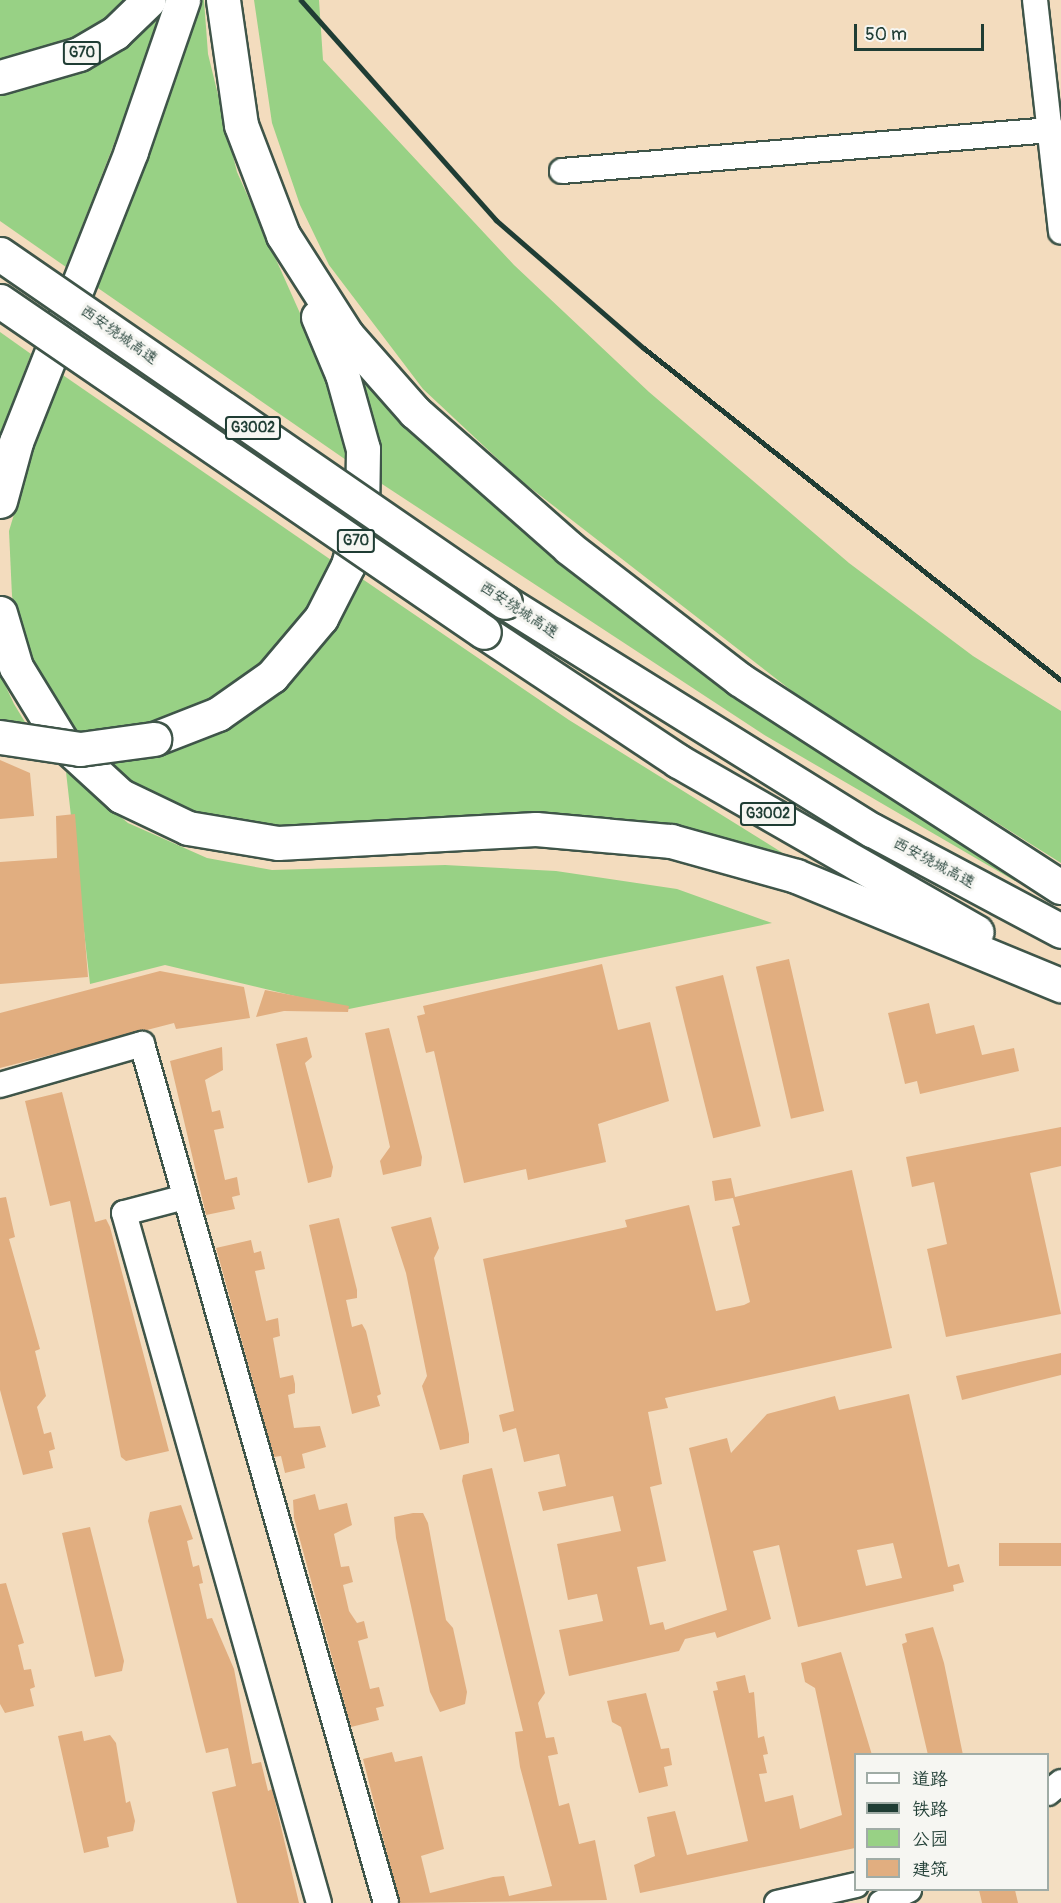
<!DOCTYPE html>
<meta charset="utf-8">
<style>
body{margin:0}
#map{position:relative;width:1061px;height:1903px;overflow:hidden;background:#f3dcbe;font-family:Pangolin,"LXGW WenKai TC",sans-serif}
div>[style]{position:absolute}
.green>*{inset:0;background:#98d185}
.building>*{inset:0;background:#e1ae80;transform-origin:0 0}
.roads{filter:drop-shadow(2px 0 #3f5549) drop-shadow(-2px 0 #3f5549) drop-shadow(0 2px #3f5549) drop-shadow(0 -2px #3f5549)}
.minor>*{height:24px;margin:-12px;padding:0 12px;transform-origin:12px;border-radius:12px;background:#fff}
.highway>*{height:33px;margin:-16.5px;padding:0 16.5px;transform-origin:16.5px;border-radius:16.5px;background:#fff}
.rail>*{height:4.5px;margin:-2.25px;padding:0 2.25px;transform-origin:2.25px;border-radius:2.25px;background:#1f3d34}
.bridges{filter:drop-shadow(2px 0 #3f5549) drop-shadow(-2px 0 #3f5549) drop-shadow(0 2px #3f5549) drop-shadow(0 -2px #3f5549)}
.highway-bridge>*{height:33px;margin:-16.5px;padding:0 16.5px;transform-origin:16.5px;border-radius:16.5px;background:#fff}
span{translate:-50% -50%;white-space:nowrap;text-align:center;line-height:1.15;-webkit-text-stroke:6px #f6f6f2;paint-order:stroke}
.shield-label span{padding:2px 4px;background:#f6f6f2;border:2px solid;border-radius:4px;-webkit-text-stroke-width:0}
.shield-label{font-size:14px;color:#1f3d34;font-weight:700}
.street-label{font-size:15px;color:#1f3d34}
.legend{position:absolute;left:854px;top:1753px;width:195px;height:138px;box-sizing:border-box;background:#f6f6f2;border:2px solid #a0aca6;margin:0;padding:8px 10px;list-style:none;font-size:18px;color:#1f3d34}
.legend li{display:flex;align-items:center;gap:12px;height:30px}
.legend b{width:30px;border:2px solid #a0aca6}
.scale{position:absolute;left:854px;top:24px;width:130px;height:27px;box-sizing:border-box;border:3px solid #1f3d34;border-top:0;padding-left:8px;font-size:18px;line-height:21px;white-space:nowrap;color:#1f3d34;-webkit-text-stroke:4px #f6f6f2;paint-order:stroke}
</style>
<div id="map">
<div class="green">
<div style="clip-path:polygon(0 0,133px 0,102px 28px,0 65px)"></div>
<div style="clip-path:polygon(196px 0,204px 0,208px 54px,237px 172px,328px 376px,349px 462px,95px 286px)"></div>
<div style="clip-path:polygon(254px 0,319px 0,323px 60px,514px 265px,649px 392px,849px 563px,973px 656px,1061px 711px,1061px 863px,810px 705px,519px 479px,423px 389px,329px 265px,300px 205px,272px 123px)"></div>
<div style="clip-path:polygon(162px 4px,165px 13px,66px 267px,0 221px,0 88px)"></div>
<div style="clip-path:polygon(0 332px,31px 354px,0 435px)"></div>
<div style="clip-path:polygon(57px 371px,334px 562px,298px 637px,189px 719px,78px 740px,28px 659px,12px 596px,9px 531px)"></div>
<div style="clip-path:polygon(364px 376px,1020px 875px,1015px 881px,766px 736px,382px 484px,375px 426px,359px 377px)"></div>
<div style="clip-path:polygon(355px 574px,569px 720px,786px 855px,779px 861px,219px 823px,148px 794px,100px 761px,204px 735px)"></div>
<div style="clip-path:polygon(0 674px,14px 704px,34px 737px,0 728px)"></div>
<div style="clip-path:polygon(66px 772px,128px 823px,207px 858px,272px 870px,445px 865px,556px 871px,677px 889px,772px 923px,349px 1009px,165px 965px,90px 984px)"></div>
</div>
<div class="building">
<div style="clip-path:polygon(0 760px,30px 773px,34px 816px,0 819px)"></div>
<div style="clip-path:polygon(75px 814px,88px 977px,0 984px,0 862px,57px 858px,56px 816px)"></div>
<div style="left:789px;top:959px;width:156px;height:34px;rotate:77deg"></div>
<div style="clip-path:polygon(602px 964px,618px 1030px,650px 1022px,669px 1101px,598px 1124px,606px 1162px,528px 1180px,526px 1169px,464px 1183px,434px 1051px,426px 1053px,417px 1016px,425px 1014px,423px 1006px)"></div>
<div style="clip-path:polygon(160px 971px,244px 987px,250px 1018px,176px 1029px,174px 1023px,0 1068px,0 1013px)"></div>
<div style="left:723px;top:975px;width:156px;height:49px;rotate:76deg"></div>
<div style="clip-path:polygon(265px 990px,349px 1006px,348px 1012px,284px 1011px,256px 1017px)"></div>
<div style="clip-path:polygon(929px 1003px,936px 1034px,974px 1025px,982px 1055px,1014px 1048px,1019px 1071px,920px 1094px,917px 1081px,905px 1084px,888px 1013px)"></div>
<div style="clip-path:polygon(389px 1028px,422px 1157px,421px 1166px,383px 1175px,380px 1161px,390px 1147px,365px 1033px)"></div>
<div style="clip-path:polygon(307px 1037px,312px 1057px,305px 1063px,333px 1167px,331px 1177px,308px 1183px,276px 1044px)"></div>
<div style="clip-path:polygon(222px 1047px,223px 1070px,205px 1080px,212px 1112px,220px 1110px,224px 1128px,214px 1130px,225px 1180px,237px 1177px,240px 1195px,232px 1197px,235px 1209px,206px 1215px,170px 1061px)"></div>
<div style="clip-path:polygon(62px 1092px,95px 1222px,106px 1219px,110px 1227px,169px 1451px,126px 1461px,121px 1457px,70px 1201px,50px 1206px,25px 1101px)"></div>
<div style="clip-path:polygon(1061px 1127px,1061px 1166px,1030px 1173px,1061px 1314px,946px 1337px,927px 1249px,947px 1244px,934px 1182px,912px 1187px,906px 1157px)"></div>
<div style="clip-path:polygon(evenodd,852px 1170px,892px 1348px,665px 1398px,668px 1408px,648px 1412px,662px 1484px,650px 1487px,666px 1561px,637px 1567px,650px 1625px,663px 1622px,665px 1630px,727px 1610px,689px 1448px,727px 1438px,731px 1453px,767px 1414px,835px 1396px,839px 1410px,909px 1394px,948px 1567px,959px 1564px,964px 1582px,953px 1585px,954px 1591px,798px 1627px,779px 1545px,753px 1551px,771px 1619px,717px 1638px,715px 1632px,685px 1639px,679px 1651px,569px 1676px,559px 1630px,603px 1621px,597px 1594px,568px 1600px,557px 1544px,621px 1531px,613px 1496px,543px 1511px,538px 1492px,566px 1486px,559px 1454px,524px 1462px,516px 1428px,503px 1432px,499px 1415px,514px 1411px,483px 1259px,627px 1227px,625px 1220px,689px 1205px,716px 1311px,744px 1305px,750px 1302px,732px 1227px,740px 1225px,733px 1198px,715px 1201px,712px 1181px,731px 1178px,735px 1197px,852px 1170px,893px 1543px,902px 1578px,866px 1586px,857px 1550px,893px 1543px)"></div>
<div style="clip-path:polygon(6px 1197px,15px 1237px,9px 1239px,40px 1349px,35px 1351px,46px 1396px,37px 1407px,44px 1434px,51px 1432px,55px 1449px,49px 1451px,53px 1468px,23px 1475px,0 1390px,0 1198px)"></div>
<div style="clip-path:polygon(431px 1217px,439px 1248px,434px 1258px,469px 1434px,469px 1443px,440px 1450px,422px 1386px,427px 1376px,406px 1273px,391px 1227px)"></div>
<div style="clip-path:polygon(339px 1218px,357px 1290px,357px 1298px,346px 1300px,352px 1327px,362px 1324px,366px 1331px,381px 1394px,377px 1396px,380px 1406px,352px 1414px,309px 1225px)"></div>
<div style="clip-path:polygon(251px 1240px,254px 1253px,261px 1251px,265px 1269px,255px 1271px,266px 1321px,278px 1318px,280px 1336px,273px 1338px,280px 1378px,293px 1375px,295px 1384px,295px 1393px,288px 1395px,294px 1428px,320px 1426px,326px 1447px,302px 1454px,305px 1468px,285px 1473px,281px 1456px,274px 1457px,216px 1248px)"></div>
<div style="clip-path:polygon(1061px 1353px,1061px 1375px,962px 1400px,956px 1376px)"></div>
<div style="clip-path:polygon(492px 1468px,545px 1693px,538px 1703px,546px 1738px,554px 1737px,558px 1754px,548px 1756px,559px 1806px,569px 1803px,579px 1844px,595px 1840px,607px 1900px,400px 1903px,384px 1842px,363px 1759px,392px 1752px,395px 1762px,422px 1756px,444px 1849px,421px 1856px,430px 1893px,493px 1877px,504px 1876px,509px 1896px,552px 1886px,520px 1767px,515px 1732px,523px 1731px,462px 1481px,463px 1475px)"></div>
<div style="clip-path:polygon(315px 1494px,319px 1510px,347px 1503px,352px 1525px,334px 1534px,341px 1567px,349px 1566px,353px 1582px,343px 1585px,349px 1611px,357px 1623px,364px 1621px,368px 1638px,358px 1641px,370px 1689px,379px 1687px,384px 1706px,376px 1708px,379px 1720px,351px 1727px,294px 1518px,293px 1500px)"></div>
<div style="clip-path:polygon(181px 1505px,193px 1539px,187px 1541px,193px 1567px,199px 1565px,203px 1583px,199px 1584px,207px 1619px,212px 1618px,234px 1669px,252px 1764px,261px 1762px,268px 1791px,272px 1789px,299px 1903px,237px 1903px,212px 1792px,236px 1786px,228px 1748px,206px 1753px,148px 1521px,150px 1512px)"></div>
<div style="clip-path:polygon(413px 1513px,423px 1513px,428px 1523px,446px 1620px,453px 1628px,467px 1692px,465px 1704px,440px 1712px,430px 1692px,396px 1538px,394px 1517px)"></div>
<div style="clip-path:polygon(90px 1527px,124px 1661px,122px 1671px,95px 1677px,62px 1533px)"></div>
<div style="left:1061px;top:1543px;width:23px;height:62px;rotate:90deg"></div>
<div style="clip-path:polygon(6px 1583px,24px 1643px,18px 1645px,24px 1670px,31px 1669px,35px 1687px,30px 1689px,34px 1706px,5px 1713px,0 1704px,0 1584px)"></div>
<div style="clip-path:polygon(933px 1627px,944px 1663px,963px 1755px,928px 1755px,902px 1644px,907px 1642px,905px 1634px)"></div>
<div style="clip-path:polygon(841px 1652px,872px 1755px,855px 1755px,855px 1848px,640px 1893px,634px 1865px,655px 1856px,647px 1817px,675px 1811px,687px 1855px,748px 1841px,713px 1691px,718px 1690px,716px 1682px,745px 1675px,749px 1693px,754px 1692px,758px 1738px,764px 1736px,768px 1754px,763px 1755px,767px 1773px,759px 1774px,765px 1802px,793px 1795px,800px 1829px,842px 1815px,815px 1688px,805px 1682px,801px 1663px)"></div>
<div style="clip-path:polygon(646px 1693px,661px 1749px,669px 1748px,672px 1765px,664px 1767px,668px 1786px,639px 1793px,621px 1727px,612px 1722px,607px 1701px)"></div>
<div style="clip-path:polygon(82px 1731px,84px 1741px,110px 1735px,116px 1743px,126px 1803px,130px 1801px,135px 1821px,133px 1831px,107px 1837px,109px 1847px,84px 1853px,58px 1736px)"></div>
<div style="clip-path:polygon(979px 1890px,1015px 1890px,1018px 1903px,982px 1903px)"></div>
</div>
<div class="roads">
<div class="minor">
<div style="left:1035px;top:0;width:233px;rotate:83.6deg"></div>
<div style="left:562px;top:171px;width:493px;rotate:-4.8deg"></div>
<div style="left:0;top:1085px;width:148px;rotate:-16.1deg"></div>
<div style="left:142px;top:1044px;width:893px;rotate:74.14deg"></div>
<div style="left:185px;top:1197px;width:63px;rotate:165.3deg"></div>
<div style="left:124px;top:1213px;width:717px;rotate:74.22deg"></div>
<div style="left:1048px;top:1793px;width:17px;rotate:-40deg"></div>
<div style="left:777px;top:1903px;width:81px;rotate:-12.8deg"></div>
<div style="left:881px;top:1903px;width:31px;rotate:-25deg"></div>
</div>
<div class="highway">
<div style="left:223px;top:0;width:126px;rotate:81.8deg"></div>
<div style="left:241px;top:125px;width:118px;rotate:69.1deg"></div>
<div style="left:283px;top:235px;width:119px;rotate:57.4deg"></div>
<div style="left:347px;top:335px;width:103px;rotate:48.6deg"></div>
<div style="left:415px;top:412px;width:205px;rotate:41.4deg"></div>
<div style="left:569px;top:548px;width:215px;rotate:37.6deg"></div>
<div style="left:739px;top:679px;width:383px;rotate:32.9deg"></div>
<div style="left:0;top:77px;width:82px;rotate:-16.2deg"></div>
<div style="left:79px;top:54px;width:42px;rotate:-30.3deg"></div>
<div style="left:115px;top:33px;width:47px;rotate:-44.1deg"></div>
<div style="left:0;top:501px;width:61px;rotate:-74.8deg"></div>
<div style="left:16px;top:442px;width:313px;rotate:-68.4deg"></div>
<div style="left:131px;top:151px;width:160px;rotate:-71deg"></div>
<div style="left:505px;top:602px;width:432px;rotate:31.9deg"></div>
<div style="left:872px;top:830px;width:214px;rotate:28.1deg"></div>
<div style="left:0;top:613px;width:56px;rotate:73.5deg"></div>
<div style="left:16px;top:667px;width:88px;rotate:58.5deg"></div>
<div style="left:62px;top:742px;width:80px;rotate:42.5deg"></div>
<div style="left:121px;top:796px;width:74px;rotate:25.5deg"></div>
<div style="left:188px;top:828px;width:91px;rotate:9.5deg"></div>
<div style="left:278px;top:843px;width:258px;rotate:-3.1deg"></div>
<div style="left:536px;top:829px;width:136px;rotate:5.1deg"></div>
<div style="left:671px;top:841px;width:130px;rotate:15.6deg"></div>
<div style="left:796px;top:876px;width:287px;rotate:22.4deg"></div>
<div style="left:484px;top:632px;width:233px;rotate:33.6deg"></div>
<div style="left:678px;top:761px;width:344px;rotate:29.8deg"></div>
<div style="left:154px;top:739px;width:69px;rotate:-21.3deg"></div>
<div style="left:218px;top:714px;width:66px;rotate:-35.1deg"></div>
<div style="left:272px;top:676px;width:76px;rotate:-49.8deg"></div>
<div style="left:321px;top:618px;width:59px;rotate:-63deg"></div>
<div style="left:348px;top:565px;width:53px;rotate:-74.6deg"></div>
<div style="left:362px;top:514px;width:65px;rotate:-89.1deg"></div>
<div style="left:363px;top:449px;width:78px;rotate:-105.6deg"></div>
<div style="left:342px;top:374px;width:62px;rotate:-112.8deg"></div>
</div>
</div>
<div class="rail">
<div style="left:301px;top:0;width:294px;rotate:48.4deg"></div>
<div style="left:496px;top:220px;width:196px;rotate:40.9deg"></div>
<div style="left:644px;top:348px;width:533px;rotate:38.53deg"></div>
</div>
<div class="bridges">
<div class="highway-bridge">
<div style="left:0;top:254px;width:613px;rotate:34.57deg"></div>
<div style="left:0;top:301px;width:586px;rotate:34.37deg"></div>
<div style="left:0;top:737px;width:81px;rotate:8.5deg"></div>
<div style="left:80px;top:749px;width:75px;rotate:-7.7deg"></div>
</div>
</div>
<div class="shield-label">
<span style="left:82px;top:53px">G70</span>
<span style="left:253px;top:428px">G3002</span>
<span style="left:356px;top:541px">G70</span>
<span style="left:768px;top:814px">G3002</span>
</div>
<div class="street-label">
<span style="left:119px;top:335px;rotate:35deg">西安绕城高速</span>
<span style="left:519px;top:610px;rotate:33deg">西安绕城高速</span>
<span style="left:934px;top:863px;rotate:28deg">西安绕城高速</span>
</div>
<ul class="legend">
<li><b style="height:8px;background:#fff"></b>道路</li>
<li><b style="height:8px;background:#1f3d34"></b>铁路</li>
<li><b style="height:16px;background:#98d185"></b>公园</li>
<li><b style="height:16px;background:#e1ae80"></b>建筑</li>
</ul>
<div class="scale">50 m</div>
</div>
